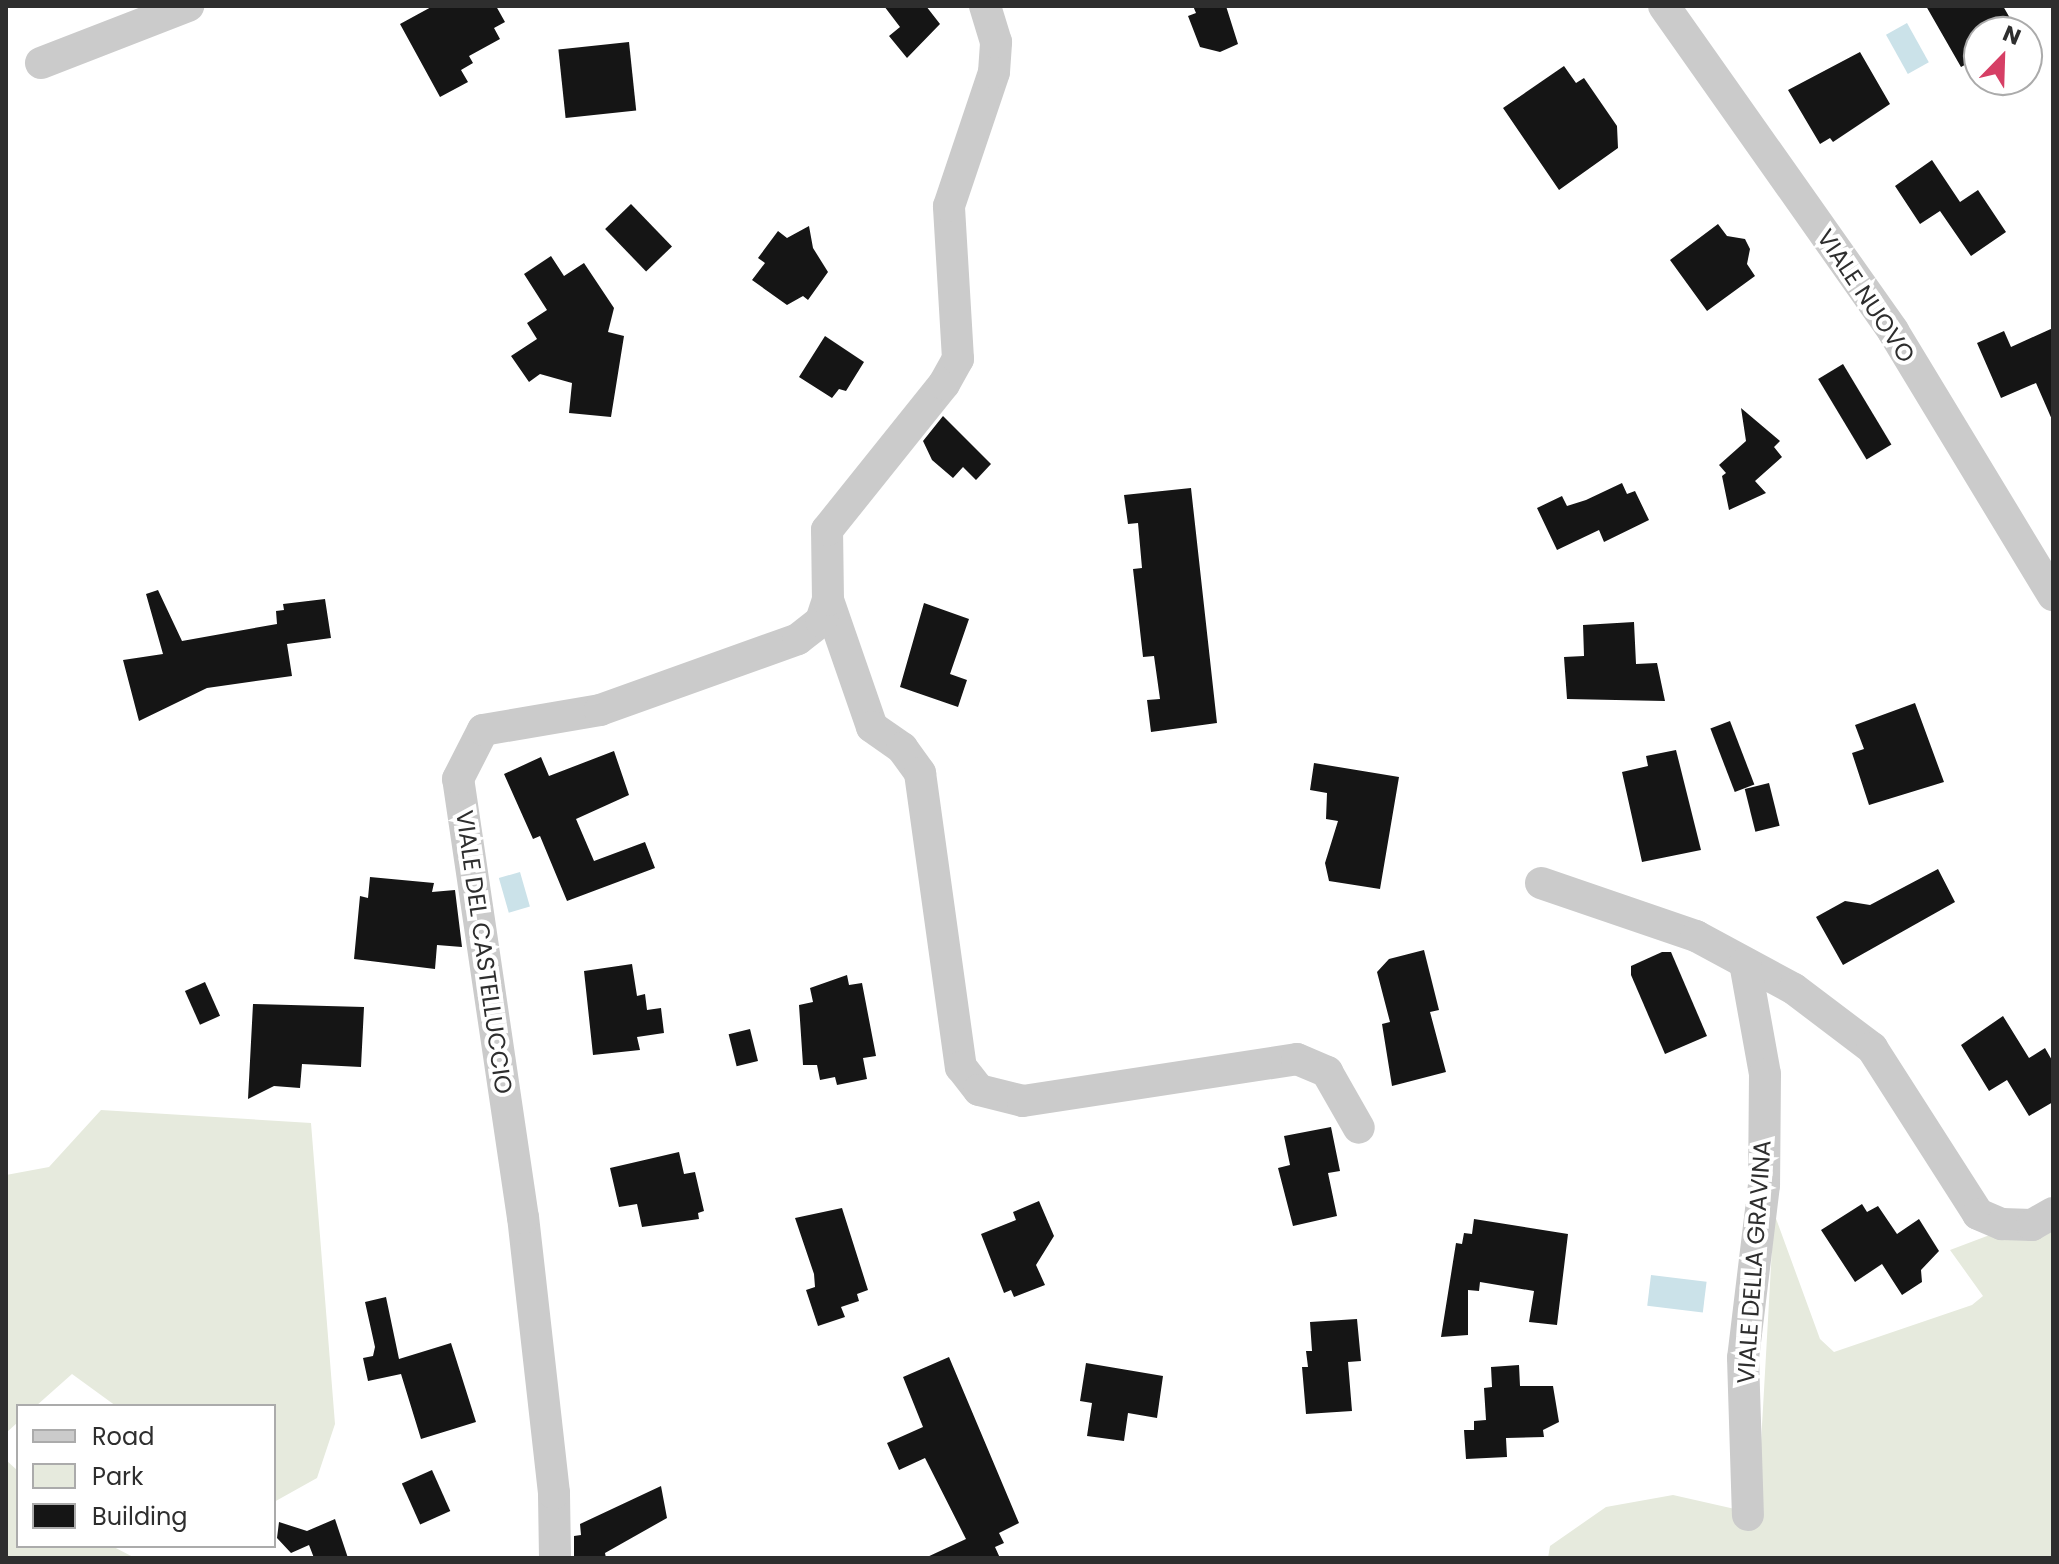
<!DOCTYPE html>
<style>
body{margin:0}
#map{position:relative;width:2059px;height:1564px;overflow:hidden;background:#fff;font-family:Poppins,sans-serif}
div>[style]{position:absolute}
.green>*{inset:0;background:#e6eadd}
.water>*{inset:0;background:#cbe2e9;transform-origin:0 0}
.building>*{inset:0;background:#151515;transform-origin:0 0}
.street>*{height:32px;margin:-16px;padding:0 16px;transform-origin:16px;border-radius:16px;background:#cbcbcb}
span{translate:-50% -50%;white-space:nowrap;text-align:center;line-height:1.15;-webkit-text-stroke:8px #fff;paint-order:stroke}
.street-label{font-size:24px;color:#2e2e2e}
.frame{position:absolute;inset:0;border:8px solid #2e2e2e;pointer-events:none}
.legend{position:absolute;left:16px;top:1404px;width:260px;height:144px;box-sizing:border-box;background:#fff;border:2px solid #ababab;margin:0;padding:10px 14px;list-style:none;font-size:24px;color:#2e2e2e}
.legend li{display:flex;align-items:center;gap:16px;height:40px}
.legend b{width:40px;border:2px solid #ababab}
.north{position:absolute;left:1963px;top:16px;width:80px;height:80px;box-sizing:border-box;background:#fff;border:2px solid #ababab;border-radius:50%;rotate:23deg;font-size:22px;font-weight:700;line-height:32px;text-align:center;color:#2e2e2e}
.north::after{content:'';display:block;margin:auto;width:28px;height:36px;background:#d63f65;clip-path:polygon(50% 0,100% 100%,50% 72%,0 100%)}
</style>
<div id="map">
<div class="green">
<div style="clip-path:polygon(101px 1110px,311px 1123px,335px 1424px,317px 1478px,274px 1502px,274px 1406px,116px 1406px,72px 1374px,36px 1406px,18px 1406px,18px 1422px,6px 1433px,6px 1175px,49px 1167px)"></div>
<div style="clip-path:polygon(2053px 1211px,2053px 1558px,1548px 1558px,1550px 1546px,1606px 1507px,1673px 1495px,1757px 1514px,1774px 1213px,1820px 1339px,1834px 1352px,1972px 1305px,1983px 1296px,1950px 1250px)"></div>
<div style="clip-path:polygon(6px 1460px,18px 1471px,18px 1546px,112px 1546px,135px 1558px,6px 1558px)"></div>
</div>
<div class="water">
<div style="left:1907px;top:23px;width:45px;height:24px;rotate:61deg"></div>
<div style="left:520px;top:872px;width:36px;height:22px;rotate:74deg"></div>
<div style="left:1651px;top:1275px;width:56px;height:31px;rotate:7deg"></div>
</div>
<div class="building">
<div style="clip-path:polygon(433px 6px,496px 6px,505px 22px,494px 28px,500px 39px,469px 56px,473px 63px,461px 70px,468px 82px,440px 97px,400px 24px)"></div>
<div style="clip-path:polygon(884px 6px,926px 6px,940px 24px,907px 58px,889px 36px,900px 27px)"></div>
<div style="clip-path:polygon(1193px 6px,1226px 6px,1238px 44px,1220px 52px,1200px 47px,1188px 16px,1196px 13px)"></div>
<div style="clip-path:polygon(1926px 6px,2003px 6px,2018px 32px,1979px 32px,1979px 57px,1961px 67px)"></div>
<div style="left:629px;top:42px;width:69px;height:71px;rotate:84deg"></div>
<div style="clip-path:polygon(1860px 52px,1890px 104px,1833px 142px,1830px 138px,1820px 144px,1788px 90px)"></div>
<div style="clip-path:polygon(1564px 66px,1576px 83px,1584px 78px,1617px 126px,1618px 148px,1559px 190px,1503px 108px)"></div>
<div style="clip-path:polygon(1932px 160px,1960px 202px,1978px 190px,2006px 232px,1971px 256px,1940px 211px,1920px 224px,1895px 186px)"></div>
<div style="left:631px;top:204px;width:59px;height:36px;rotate:46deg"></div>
<div style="clip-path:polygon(1718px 224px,1727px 236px,1745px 239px,1750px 249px,1747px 264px,1755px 276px,1707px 311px,1670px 260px)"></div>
<div style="clip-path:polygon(809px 226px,813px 248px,828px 272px,808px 300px,803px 296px,787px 305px,752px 280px,765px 263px,758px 258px,778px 231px,787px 238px)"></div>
<div style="clip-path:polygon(551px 256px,564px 276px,584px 263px,614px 308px,608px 332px,624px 336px,611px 417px,569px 413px,572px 383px,540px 374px,529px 382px,511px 356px,537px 339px,527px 323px,547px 310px,524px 274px)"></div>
<div style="clip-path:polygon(2053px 328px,2053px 422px,2036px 383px,2001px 398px,1977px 343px,2004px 331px,2011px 347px)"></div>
<div style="clip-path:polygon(825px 336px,864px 362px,846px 391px,839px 389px,832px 398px,799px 377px)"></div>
<div style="left:1843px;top:364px;width:94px;height:29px;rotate:59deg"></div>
<div style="clip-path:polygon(1741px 408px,1780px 441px,1774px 447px,1782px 457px,1755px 481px,1766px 493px,1729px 510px,1722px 476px,1726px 473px,1719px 465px,1746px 441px)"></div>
<div style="clip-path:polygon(943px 416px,991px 464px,976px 480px,963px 467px,953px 478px,932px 460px,923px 441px)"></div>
<div style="clip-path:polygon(1622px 483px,1627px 494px,1635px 491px,1649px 520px,1604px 542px,1599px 530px,1557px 550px,1537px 508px,1562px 496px,1567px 506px,1586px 500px)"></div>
<div style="clip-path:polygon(1191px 488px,1217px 723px,1151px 732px,1147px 700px,1160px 699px,1154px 656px,1143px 657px,1133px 569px,1142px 568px,1138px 523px,1128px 524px,1124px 495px)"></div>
<div style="clip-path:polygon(158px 590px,182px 641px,277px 624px,276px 611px,284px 610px,283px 604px,325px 599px,331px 638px,287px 644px,292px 676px,207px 688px,139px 721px,123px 660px,163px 654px,146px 594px)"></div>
<div style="clip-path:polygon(924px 603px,969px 619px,950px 674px,967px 680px,958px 707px,900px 687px)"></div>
<div style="clip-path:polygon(1634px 622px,1636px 664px,1657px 663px,1665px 701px,1567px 699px,1564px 657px,1584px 656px,1583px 625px)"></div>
<div style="clip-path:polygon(1915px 703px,1944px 782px,1869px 805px,1852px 753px,1864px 749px,1855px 725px)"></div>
<div style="left:1730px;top:721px;width:68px;height:21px;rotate:69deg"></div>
<div style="clip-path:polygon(1676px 750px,1701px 850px,1642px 862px,1622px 772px,1648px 766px,1646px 756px)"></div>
<div style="clip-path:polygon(614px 751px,629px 795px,576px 819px,594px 861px,645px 842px,655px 868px,567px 901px,540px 836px,533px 839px,504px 774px,541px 757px,549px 776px)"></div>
<div style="clip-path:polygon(1314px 763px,1399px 777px,1380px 889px,1329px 881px,1325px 863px,1338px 821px,1326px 819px,1327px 793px,1310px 790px)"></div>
<div style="left:1769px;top:783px;width:44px;height:25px;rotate:76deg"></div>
<div style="clip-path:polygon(1938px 869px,1955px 902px,1843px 965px,1816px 917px,1845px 901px,1870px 905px)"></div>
<div style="clip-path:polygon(370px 877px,434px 883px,432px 892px,455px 890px,462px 947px,437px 945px,435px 969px,354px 959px,360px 896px,368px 898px)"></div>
<div style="clip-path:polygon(1424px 950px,1439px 1010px,1430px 1012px,1446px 1072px,1392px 1086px,1382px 1024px,1390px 1022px,1377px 972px,1389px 959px)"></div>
<div style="clip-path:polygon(1662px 952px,1671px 952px,1707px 1036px,1665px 1054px,1631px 975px,1631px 966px)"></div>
<div style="clip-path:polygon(632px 964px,637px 996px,645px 994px,647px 1010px,661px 1008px,664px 1033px,637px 1037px,640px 1050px,593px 1055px,584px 971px)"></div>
<div style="clip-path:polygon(847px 975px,849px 985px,862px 983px,876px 1056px,863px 1058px,867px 1079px,837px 1085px,835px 1077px,820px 1080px,817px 1065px,803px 1065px,799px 1005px,813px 1002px,810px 988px)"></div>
<div style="left:205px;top:982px;width:37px;height:22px;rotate:66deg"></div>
<div style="clip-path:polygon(253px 1004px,364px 1007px,361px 1067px,302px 1064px,300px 1088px,274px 1086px,248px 1099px)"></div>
<div style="clip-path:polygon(2003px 1016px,2029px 1058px,2045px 1048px,2053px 1062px,2053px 1102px,2029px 1116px,2007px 1080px,1989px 1091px,1961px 1045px)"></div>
<div style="left:750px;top:1029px;width:33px;height:22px;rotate:76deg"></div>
<div style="clip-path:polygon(1331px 1127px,1340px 1171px,1328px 1173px,1337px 1216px,1293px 1226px,1278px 1168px,1290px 1165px,1284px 1136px)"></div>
<div style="clip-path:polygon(679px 1152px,684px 1174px,695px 1172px,704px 1211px,698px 1213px,699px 1219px,642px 1227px,637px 1204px,619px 1207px,610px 1168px)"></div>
<div style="clip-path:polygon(1039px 1201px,1054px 1236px,1036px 1265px,1045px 1285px,1014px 1297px,1011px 1290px,1004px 1293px,981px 1234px,1016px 1220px,1013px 1212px)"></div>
<div style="clip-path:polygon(1862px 1204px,1867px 1212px,1878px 1206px,1897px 1234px,1919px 1219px,1939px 1251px,1921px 1270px,1922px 1282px,1902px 1295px,1882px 1264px,1855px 1282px,1821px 1230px)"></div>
<div style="clip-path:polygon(842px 1208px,868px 1290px,857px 1294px,859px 1301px,841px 1307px,845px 1317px,818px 1326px,806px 1290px,815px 1287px,814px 1274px,795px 1218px)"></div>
<div style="clip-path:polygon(1474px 1219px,1568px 1234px,1557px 1325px,1529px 1322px,1534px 1291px,1480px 1282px,1479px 1291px,1468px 1290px,1468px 1335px,1441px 1337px,1456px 1243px,1462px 1244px,1464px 1233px,1472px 1234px)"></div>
<div style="clip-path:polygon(386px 1297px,399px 1359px,451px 1343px,476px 1422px,421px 1439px,401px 1374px,368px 1381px,363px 1358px,373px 1356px,375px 1347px,365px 1302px)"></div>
<div style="clip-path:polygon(1357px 1319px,1361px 1361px,1348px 1362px,1352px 1411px,1306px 1414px,1302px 1367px,1308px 1367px,1306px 1351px,1312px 1351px,1310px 1322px)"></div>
<div style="clip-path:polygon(949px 1357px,1019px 1523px,999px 1533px,1004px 1543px,995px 1547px,1000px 1558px,925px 1558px,966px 1539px,925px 1458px,899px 1470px,887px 1443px,923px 1427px,903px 1377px)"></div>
<div style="clip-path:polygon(1086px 1363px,1163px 1376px,1157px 1418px,1128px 1413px,1124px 1441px,1087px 1436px,1092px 1403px,1080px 1401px)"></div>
<div style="clip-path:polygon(1519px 1365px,1520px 1386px,1553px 1386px,1559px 1422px,1543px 1430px,1544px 1437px,1506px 1438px,1507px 1457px,1466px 1459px,1464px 1430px,1474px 1430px,1474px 1421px,1486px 1420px,1484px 1388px,1492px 1387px,1491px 1367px)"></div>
<div style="left:432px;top:1470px;width:45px;height:33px;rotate:66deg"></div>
<div style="clip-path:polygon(661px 1486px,667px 1518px,605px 1553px,606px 1558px,574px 1558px,574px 1536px,581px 1535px,580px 1524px)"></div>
<div style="clip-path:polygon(335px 1519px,348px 1558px,314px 1558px,309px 1545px,291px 1553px,277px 1538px,279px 1522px,307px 1531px)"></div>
</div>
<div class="street">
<div style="left:1664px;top:6px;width:398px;rotate:54.8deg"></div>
<div style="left:1893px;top:331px;width:309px;rotate:58.8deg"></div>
<div style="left:41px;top:63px;width:158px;rotate:-21.2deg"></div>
<div style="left:828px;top:600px;width:134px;rotate:70.9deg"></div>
<div style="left:872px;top:727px;width:37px;rotate:35deg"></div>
<div style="left:902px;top:748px;width:31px;rotate:54deg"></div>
<div style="left:920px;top:773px;width:297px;rotate:82.1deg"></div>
<div style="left:961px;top:1067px;width:29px;rotate:52deg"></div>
<div style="left:979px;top:1090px;width:45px;rotate:14deg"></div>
<div style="left:1023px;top:1101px;width:277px;rotate:-8.7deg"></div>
<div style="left:1297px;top:1059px;width:33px;rotate:23deg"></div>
<div style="left:1327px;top:1072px;width:64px;rotate:60.3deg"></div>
<div style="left:1541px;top:883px;width:164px;rotate:18.9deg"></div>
<div style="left:1696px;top:936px;width:111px;rotate:28.4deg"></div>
<div style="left:1794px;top:989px;width:98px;rotate:37.1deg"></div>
<div style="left:1872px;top:1048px;width:197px;rotate:57.4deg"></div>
<div style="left:1978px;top:1214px;width:26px;rotate:23deg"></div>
<div style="left:2002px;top:1224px;width:30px;rotate:2deg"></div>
<div style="left:2032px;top:1225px;width:24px;rotate:-30deg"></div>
<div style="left:1745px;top:963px;width:113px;rotate:79.8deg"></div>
<div style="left:1765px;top:1074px;width:111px;rotate:90.5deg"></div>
<div style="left:1764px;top:1185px;width:174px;rotate:96.9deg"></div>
<div style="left:1743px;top:1358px;width:157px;rotate:88.2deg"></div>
<div style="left:555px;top:1558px;width:65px;rotate:-90.9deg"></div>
<div style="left:554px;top:1493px;width:277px;rotate:-96.4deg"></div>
<div style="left:523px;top:1218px;width:444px;rotate:-98.4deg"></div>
<div style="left:458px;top:779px;width:55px;rotate:-63deg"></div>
<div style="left:483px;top:730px;width:119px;rotate:-9.7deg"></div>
<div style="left:600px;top:710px;width:210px;rotate:-19.7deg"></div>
<div style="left:798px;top:639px;width:29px;rotate:-38deg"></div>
<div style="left:821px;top:621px;width:22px;rotate:-72deg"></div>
<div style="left:828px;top:600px;width:70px;rotate:-90.8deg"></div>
<div style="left:827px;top:530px;width:187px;rotate:-51.3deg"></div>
<div style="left:944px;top:384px;width:29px;rotate:-61deg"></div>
<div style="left:958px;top:359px;width:153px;rotate:-93.4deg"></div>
<div style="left:949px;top:206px;width:141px;rotate:-71.4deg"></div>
<div style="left:994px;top:72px;width:30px;rotate:-86deg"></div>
<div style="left:996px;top:42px;width:38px;rotate:-107deg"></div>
</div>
<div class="street-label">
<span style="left:1866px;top:296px;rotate:56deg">VIALE NUOVO</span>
<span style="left:484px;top:952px;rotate:82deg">VIALE DEL CASTELLUCCIO</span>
<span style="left:1754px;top:1262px;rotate:-86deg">VIALE DELLA GRAVINA</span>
</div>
<div class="frame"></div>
<ul class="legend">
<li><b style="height:10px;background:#cbcbcb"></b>Road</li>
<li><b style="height:22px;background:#e6eadd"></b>Park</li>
<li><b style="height:22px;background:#151515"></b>Building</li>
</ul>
<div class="north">N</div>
</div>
